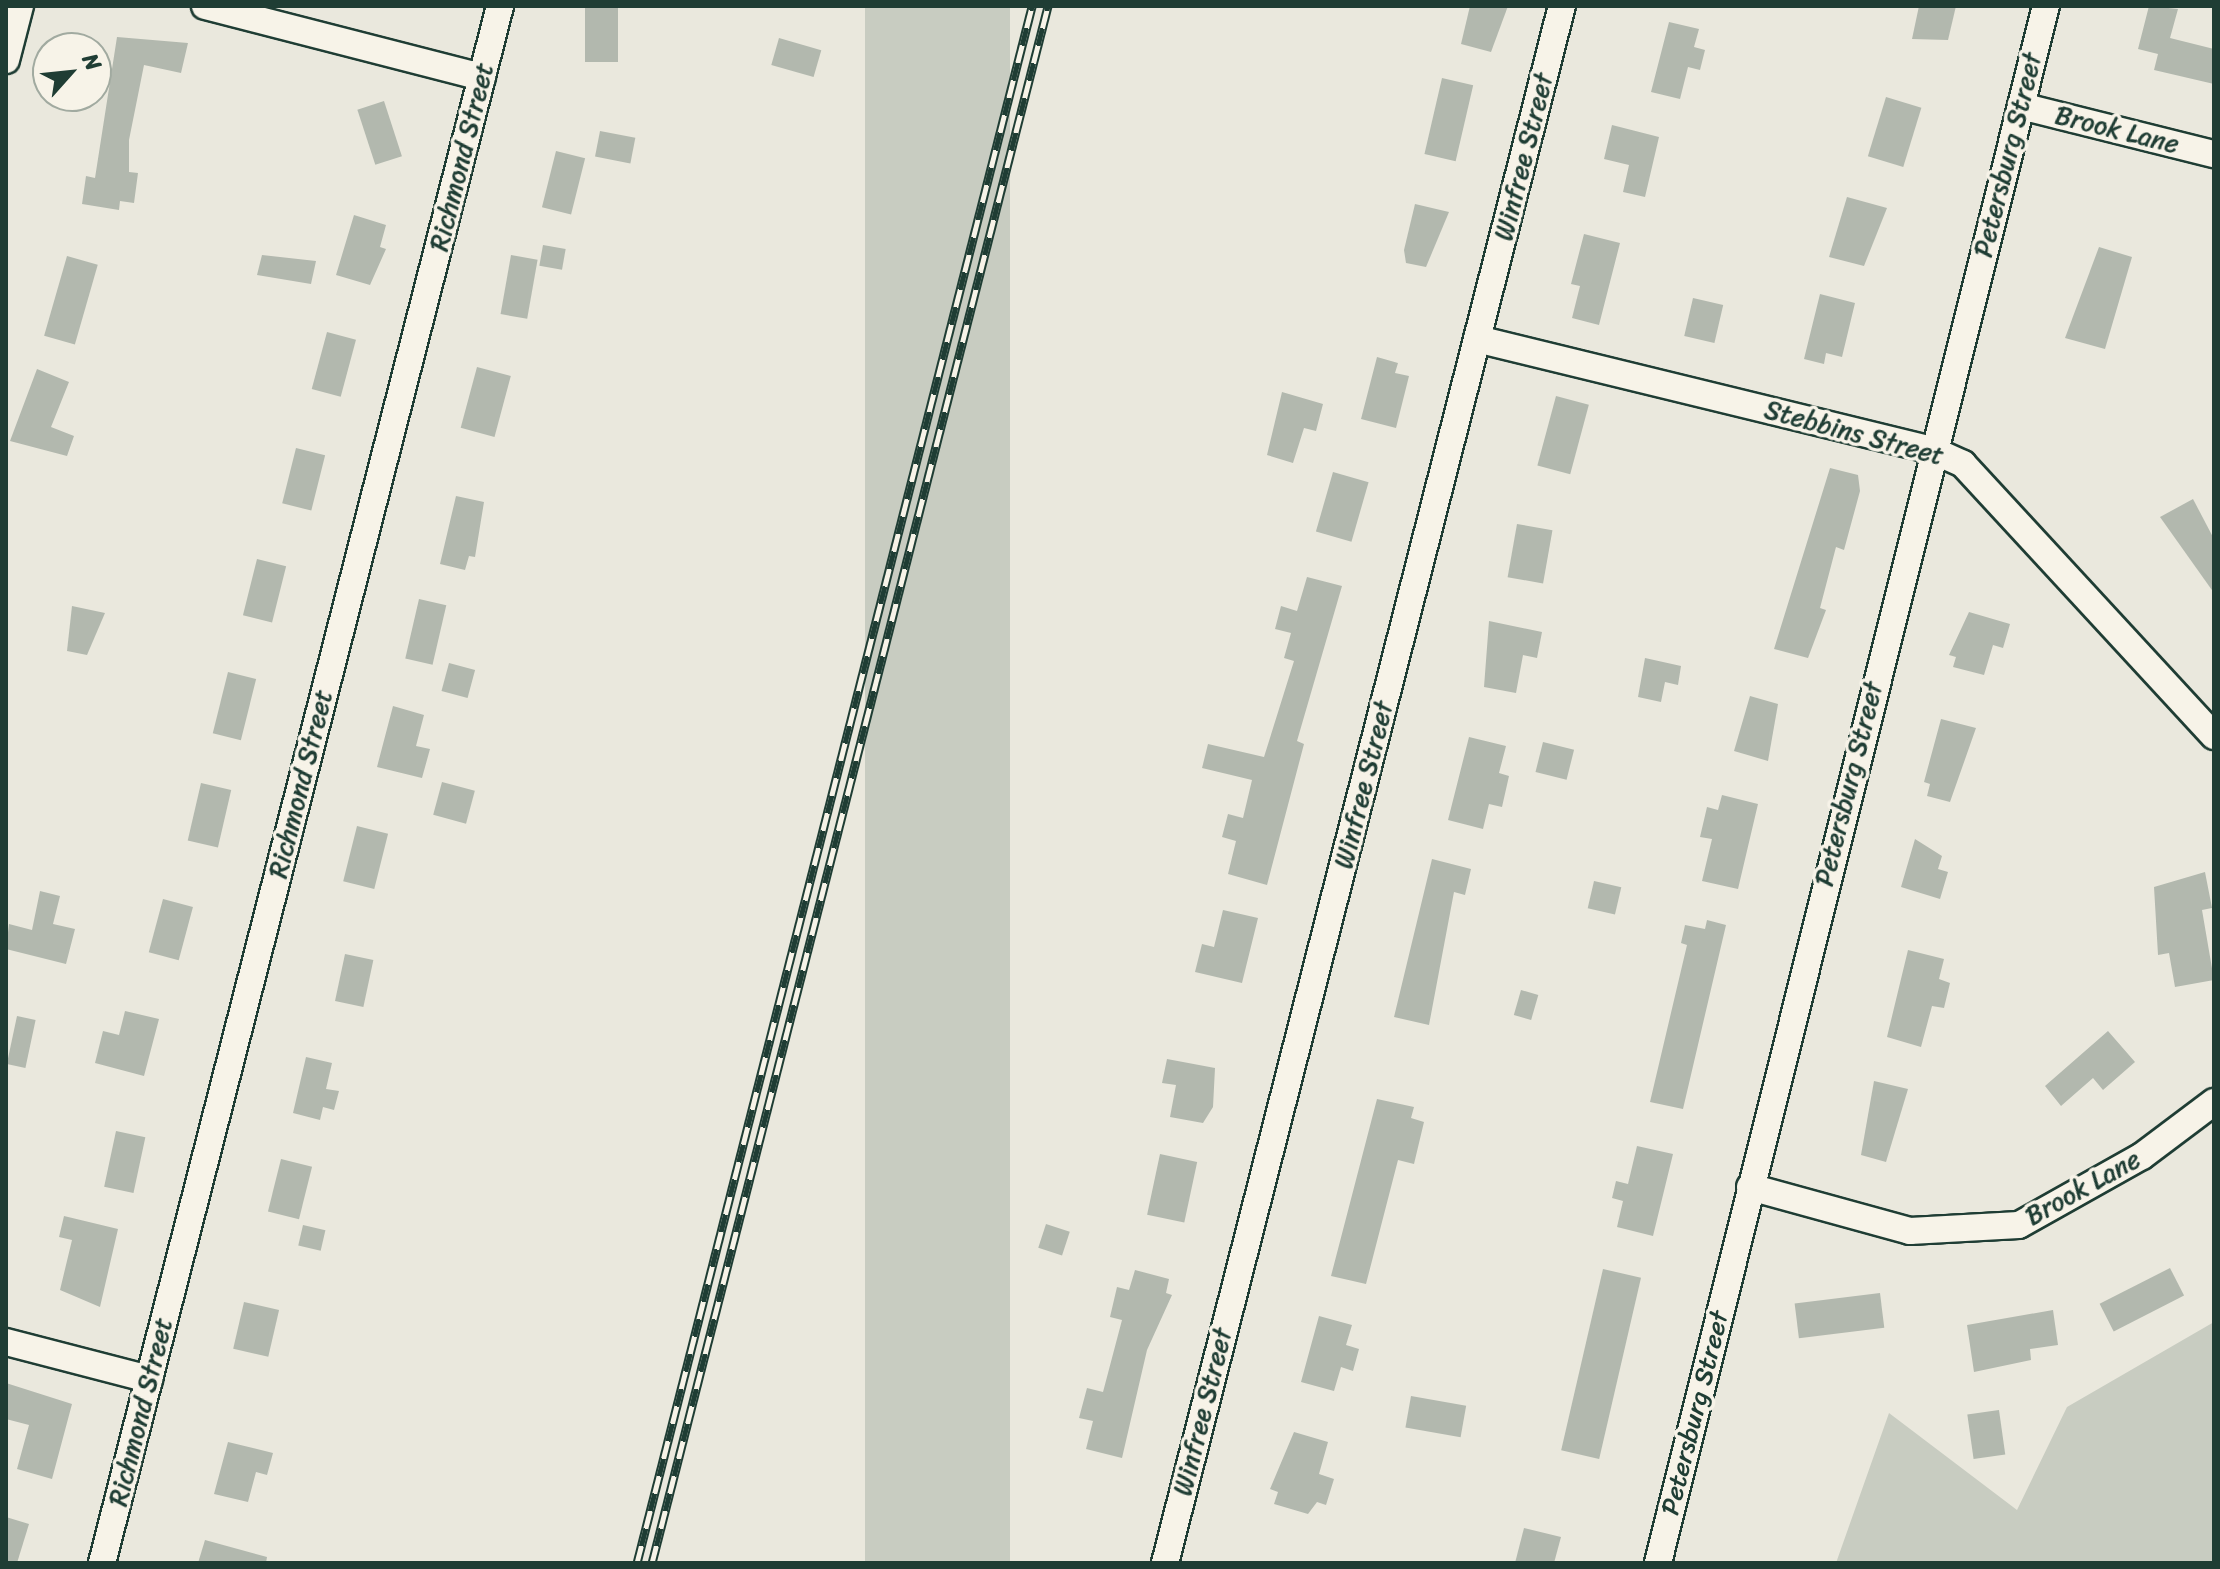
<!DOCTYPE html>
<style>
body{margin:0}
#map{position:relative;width:2220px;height:1569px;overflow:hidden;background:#eae8dd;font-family:Sriracha,sans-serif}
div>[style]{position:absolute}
.green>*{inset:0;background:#c8ccc1;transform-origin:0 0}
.building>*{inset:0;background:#b2b8ae;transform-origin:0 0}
.roads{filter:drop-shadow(2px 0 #1f3d34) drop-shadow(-2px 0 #1f3d34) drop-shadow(0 2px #1f3d34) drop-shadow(0 -2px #1f3d34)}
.minor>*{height:26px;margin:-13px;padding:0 13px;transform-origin:13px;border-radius:13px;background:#f7f3e8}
.rail>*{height:9px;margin-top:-4.5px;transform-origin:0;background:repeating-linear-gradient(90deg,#f7f3e8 0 18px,#1f3d34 0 36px);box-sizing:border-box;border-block:2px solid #1f3d34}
span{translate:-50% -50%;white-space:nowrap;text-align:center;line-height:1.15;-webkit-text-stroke:7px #f7f3e8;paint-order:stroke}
.street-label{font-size:26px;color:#1f3d34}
.frame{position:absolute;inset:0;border:8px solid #1f3d34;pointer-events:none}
.north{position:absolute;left:32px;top:32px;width:80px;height:80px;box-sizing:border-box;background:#f7f3e8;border:2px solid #a1aaa0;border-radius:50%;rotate:63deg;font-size:22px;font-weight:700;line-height:32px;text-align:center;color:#1f3d34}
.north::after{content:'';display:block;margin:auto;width:28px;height:36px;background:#1f3d34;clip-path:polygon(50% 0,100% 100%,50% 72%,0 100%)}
</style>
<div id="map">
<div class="green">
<div style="left:865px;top:6px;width:145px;height:1610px"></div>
<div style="clip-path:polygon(2214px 1322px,2214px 1563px,1836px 1563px,1889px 1413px,2017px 1510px,2067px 1407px)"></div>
</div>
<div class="building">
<div style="left:585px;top:6px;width:33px;height:56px"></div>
<div style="clip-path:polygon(1470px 6px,1508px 6px,1491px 52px,1461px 44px)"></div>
<div style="clip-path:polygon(1919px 6px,1956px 6px,1948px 40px,1912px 39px)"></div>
<div style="clip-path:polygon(2149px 6px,2178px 9px,2170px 38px,2214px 49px,2214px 84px,2154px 70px,2158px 54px,2138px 49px)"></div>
<div style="clip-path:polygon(1669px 22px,1699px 29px,1694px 47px,1705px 50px,1700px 70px,1688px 67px,1680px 99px,1651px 92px)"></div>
<div style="clip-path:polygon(117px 37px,188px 43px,181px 73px,144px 65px,129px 140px,129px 172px,138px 173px,134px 203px,120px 201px,119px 210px,82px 204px,86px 176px,95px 178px)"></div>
<div style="left:779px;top:38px;width:44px;height:28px;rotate:16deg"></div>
<div style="left:1442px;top:78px;width:32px;height:78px;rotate:13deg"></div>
<div style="left:1886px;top:97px;width:37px;height:62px;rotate:17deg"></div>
<div style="left:384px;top:101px;width:58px;height:28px;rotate:72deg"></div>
<div style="clip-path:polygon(1612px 125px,1659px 137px,1645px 197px,1623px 192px,1629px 165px,1604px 159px)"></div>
<div style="left:600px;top:131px;width:36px;height:26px;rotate:11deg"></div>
<div style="left:556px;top:151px;width:30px;height:58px;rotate:14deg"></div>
<div style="clip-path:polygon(1847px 197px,1887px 208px,1864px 266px,1829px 257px)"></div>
<div style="clip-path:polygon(1415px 204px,1449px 212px,1426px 267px,1406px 263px,1404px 250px)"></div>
<div style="clip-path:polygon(354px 215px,386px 225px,380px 247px,386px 249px,370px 285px,336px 275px)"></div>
<div style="clip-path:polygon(1584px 234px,1620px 243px,1599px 325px,1572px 318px,1580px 286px,1571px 284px)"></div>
<div style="left:543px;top:245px;width:23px;height:21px;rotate:10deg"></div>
<div style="clip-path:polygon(2099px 247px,2132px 257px,2105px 349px,2065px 338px)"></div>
<div style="clip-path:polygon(262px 255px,316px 261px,311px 284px,257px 275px)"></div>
<div style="left:511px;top:255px;width:27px;height:60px;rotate:10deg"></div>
<div style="left:67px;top:256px;width:32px;height:83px;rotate:16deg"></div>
<div style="clip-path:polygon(1820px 294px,1855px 303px,1842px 357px,1826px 353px,1824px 364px,1804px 359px)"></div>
<div style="left:1693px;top:298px;width:31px;height:39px;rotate:13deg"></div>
<div style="left:327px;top:332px;width:30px;height:59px;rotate:15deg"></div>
<div style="clip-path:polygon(1377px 357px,1398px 363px,1395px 373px,1409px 376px,1396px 428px,1361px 419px)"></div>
<div style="left:477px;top:367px;width:35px;height:63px;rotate:15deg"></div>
<div style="clip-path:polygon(37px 369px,69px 382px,51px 427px,74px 436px,67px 456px,10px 441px)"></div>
<div style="clip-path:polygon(1282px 392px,1323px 404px,1316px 431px,1304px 428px,1293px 463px,1267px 455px)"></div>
<div style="left:1556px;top:396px;width:34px;height:72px;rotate:15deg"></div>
<div style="left:296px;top:448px;width:30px;height:57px;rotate:14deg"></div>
<div style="clip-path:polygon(1830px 468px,1858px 475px,1860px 491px,1844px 550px,1836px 547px,1820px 608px,1826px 610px,1808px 658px,1774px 649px)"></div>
<div style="left:1333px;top:472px;width:37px;height:62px;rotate:16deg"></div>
<div style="clip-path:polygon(456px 496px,484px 502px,475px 557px,469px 556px,465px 570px,440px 564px)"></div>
<div style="clip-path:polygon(2193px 499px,2214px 539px,2214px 593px,2160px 517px)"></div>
<div style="left:1517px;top:524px;width:36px;height:54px;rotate:10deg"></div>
<div style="left:257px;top:559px;width:30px;height:58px;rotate:14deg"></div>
<div style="clip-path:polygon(1307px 577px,1342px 586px,1297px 741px,1304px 744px,1267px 885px,1228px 874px,1236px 841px,1222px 837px,1228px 814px,1243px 818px,1252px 780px,1202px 768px,1208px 744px,1264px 757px,1294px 661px,1284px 658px,1291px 633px,1275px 629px,1281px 606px,1297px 611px)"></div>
<div style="left:419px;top:599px;width:28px;height:61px;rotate:13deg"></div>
<div style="clip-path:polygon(72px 606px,105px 613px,87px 655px,67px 651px)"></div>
<div style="clip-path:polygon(1969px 612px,2010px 624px,2003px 648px,1993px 645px,1984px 675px,1953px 667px,1956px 657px,1949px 655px)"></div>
<div style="clip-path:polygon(1489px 621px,1542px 632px,1537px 658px,1523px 655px,1516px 693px,1484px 687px)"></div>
<div style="clip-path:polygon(1645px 658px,1681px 666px,1678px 685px,1665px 682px,1661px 702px,1638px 697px)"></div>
<div style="left:449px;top:663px;width:27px;height:29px;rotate:15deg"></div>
<div style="left:228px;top:672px;width:29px;height:63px;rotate:14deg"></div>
<div style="clip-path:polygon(1750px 696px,1778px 704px,1768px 761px,1734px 751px)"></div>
<div style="clip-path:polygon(393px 706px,424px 715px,416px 746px,430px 749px,422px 778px,377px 767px)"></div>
<div style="clip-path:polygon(1941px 719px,1976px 728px,1950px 802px,1927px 796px,1930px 784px,1924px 782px)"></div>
<div style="clip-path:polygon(1469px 737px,1506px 746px,1499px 773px,1509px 776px,1502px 807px,1489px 804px,1483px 829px,1448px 820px)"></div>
<div style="left:1543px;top:742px;width:32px;height:31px;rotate:14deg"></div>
<div style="left:442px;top:782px;width:34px;height:34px;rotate:15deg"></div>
<div style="left:201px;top:783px;width:31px;height:59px;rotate:13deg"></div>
<div style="clip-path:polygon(1722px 795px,1758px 804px,1738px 889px,1702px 881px,1712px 839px,1700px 837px,1707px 807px,1718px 810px)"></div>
<div style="left:357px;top:826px;width:32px;height:57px;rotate:14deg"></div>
<div style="clip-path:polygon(1915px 839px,1942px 856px,1938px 869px,1948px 872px,1940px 899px,1901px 887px)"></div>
<div style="clip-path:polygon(1432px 859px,1471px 869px,1465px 895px,1454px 892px,1429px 1025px,1394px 1017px)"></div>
<div style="clip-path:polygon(2205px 872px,2212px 908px,2202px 910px,2214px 980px,2175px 987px,2169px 953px,2158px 955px,2154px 887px)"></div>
<div style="left:1594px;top:881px;width:28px;height:28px;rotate:13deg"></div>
<div style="clip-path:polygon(40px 891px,60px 896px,53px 924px,75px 929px,66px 964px,6px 949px,9px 924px,32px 930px)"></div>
<div style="left:163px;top:899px;width:31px;height:55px;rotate:15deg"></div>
<div style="clip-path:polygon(1223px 910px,1258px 918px,1242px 983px,1195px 972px,1202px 944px,1214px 947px)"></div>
<div style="clip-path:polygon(1707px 920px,1726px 925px,1683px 1109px,1650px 1102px,1687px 945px,1681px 943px,1685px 925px,1705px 929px)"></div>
<div style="clip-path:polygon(1908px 950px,1944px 959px,1939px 979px,1950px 983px,1944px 1008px,1932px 1006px,1921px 1047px,1887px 1037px)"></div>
<div style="left:345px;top:954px;width:29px;height:48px;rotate:12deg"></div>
<div style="left:1521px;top:990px;width:18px;height:26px;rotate:16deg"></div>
<div style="clip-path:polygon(125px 1011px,159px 1019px,144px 1076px,95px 1063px,103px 1031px,119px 1035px)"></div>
<div style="left:17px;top:1016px;width:19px;height:49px;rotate:12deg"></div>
<div style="clip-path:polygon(2108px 1031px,2135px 1062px,2103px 1090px,2093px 1078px,2061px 1106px,2045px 1086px)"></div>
<div style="clip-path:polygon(306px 1057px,332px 1063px,326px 1089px,339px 1091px,334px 1110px,323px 1107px,320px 1120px,293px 1113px)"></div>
<div style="clip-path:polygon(1167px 1059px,1215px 1068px,1213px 1107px,1203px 1123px,1170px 1117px,1176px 1085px,1162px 1083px)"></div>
<div style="clip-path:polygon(1874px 1081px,1908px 1089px,1886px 1162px,1861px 1155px)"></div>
<div style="clip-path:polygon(1377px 1099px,1414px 1107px,1411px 1118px,1424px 1122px,1414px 1164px,1398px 1160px,1366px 1284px,1331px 1276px)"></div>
<div style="left:116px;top:1131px;width:30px;height:57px;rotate:12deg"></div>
<div style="clip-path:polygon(1637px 1146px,1673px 1154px,1653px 1236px,1617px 1227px,1623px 1201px,1612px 1198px,1616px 1181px,1628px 1184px)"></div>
<div style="left:1160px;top:1154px;width:38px;height:62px;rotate:12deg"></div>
<div style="left:281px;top:1159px;width:32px;height:54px;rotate:14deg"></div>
<div style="clip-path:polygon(64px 1216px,118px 1229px,100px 1307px,60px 1290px,72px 1240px,59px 1237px)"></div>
<div style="left:1046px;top:1224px;width:25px;height:25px;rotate:18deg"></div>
<div style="left:303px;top:1225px;width:23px;height:21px;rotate:13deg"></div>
<div style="left:2170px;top:1268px;width:31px;height:79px;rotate:63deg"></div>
<div style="left:1603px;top:1269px;width:39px;height:186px;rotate:13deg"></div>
<div style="clip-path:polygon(1135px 1270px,1169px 1279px,1166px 1293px,1172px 1295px,1147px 1350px,1122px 1458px,1086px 1449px,1093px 1421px,1079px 1418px,1087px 1388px,1103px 1392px,1122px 1320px,1110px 1317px,1117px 1287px,1129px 1290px)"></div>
<div style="left:1880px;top:1293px;width:35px;height:86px;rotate:83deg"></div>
<div style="left:244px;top:1302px;width:36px;height:48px;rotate:13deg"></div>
<div style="clip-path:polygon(2053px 1310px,2058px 1345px,2030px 1349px,2031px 1360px,1974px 1372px,1967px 1325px)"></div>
<div style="clip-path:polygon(1319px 1316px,1352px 1325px,1346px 1345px,1359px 1349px,1353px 1371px,1341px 1367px,1334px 1391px,1301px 1382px)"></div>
<div style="clip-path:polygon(6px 1383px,72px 1404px,52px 1479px,17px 1469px,29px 1425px,6px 1419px)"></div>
<div style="left:1411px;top:1396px;width:56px;height:32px;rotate:10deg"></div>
<div style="left:1999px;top:1410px;width:45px;height:32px;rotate:82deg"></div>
<div style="clip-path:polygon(1294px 1432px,1328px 1442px,1319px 1474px,1334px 1479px,1326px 1505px,1317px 1502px,1308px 1514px,1274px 1504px,1278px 1492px,1270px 1489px)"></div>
<div style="clip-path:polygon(228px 1442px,273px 1453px,267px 1475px,256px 1472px,248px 1502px,214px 1494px)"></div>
<div style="clip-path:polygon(6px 1517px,29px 1524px,17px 1563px,6px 1563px)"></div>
<div style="clip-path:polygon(1524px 1528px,1561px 1537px,1554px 1563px,1515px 1563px)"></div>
<div style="clip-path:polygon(205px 1540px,267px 1557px,266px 1563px,198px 1563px)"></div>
</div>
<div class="roads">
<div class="minor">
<div style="left:205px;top:6px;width:286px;rotate:14.4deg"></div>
<div style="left:6px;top:60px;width:56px;rotate:-75.5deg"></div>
<div style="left:2021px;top:106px;width:199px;rotate:14deg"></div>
<div style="left:1477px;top:339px;width:468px;rotate:13.7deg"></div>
<div style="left:1932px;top:450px;width:34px;rotate:24deg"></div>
<div style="left:1963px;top:464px;width:370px;rotate:47.3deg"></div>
<div style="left:1750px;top:1187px;width:166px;rotate:15.4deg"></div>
<div style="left:1910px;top:1231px;width:109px;rotate:-3.2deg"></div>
<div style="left:2019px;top:1225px;width:141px;rotate:-29.3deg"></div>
<div style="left:2142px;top:1156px;width:90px;rotate:-36.9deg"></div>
<div style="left:6px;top:1342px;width:148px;rotate:14.5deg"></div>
<div style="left:102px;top:1563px;width:1607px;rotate:-75.66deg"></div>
<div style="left:1165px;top:1563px;width:1607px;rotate:-75.7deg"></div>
<div style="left:1658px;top:1563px;width:1605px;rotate:-76.01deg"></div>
</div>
</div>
<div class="rail">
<div style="left:637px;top:1563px;width:1606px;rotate:-75.76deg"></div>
<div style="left:652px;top:1563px;width:1607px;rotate:-75.73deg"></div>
</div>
<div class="street-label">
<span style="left:2117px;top:130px;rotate:14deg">Brook Lane</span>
<span style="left:2008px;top:155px;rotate:-76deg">Petersburg Street</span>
<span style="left:462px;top:157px;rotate:-76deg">Richmond Street</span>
<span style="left:1524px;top:157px;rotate:-76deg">Winfree Street</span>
<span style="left:1854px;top:433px;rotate:15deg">Stebbins Street</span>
<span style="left:301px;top:784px;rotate:-76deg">Richmond Street</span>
<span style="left:1849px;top:784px;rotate:-76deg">Petersburg Street</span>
<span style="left:1364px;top:785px;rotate:-76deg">Winfree Street</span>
<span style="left:2083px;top:1188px;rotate:-29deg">Brook Lane</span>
<span style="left:141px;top:1412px;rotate:-76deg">Richmond Street</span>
<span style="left:1203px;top:1412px;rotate:-76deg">Winfree Street</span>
<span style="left:1695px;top:1413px;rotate:-76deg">Petersburg Street</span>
</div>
<div class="frame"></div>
<div class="north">N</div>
</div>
